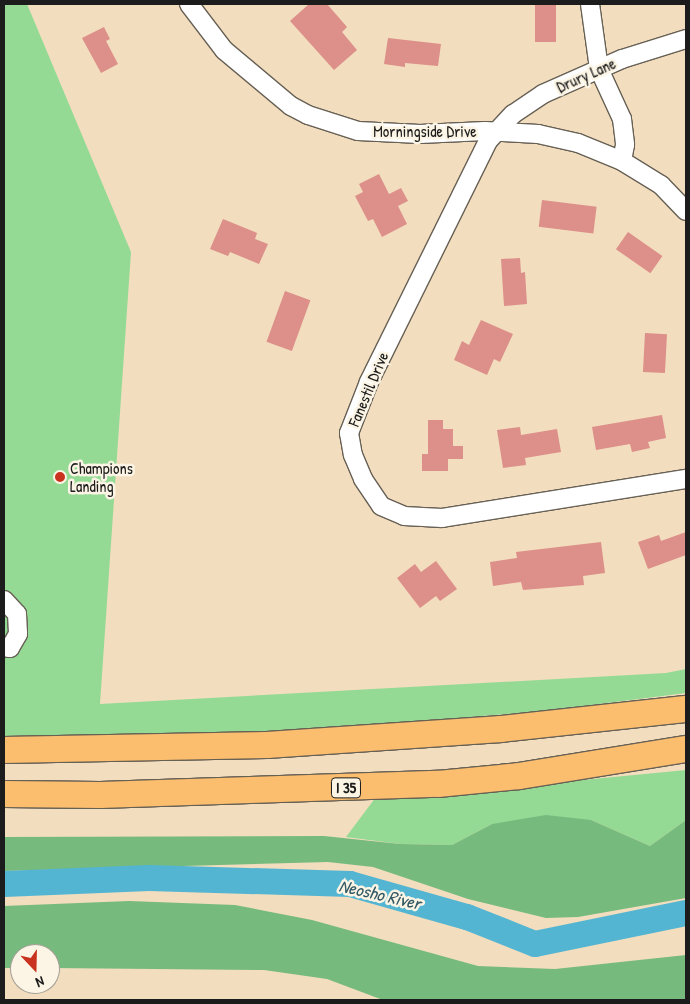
<!DOCTYPE html>
<style>
body{margin:0}
#map{position:relative;width:690px;height:1004px;overflow:hidden;background:#f2ddbe;font-family:"Patrick Hand",sans-serif}
div>[style]{position:absolute}
.green>*{inset:0;background:#94da94}
.forest>*{inset:0;background:#77ba7e}
.river>*{height:26px;margin:-13px;padding:0 13px;transform-origin:13px;border-radius:13px;background:#53b5d2}
.building>*{inset:0;background:#dd8f89;transform-origin:0 0}
.roads{filter:drop-shadow(1px 0 #676055) drop-shadow(-1px 0 #676055) drop-shadow(0 1px #676055) drop-shadow(0 -1px #676055)}
.minor>*{height:18px;margin:-9px;padding:0 9px;transform-origin:9px;border-radius:9px;background:#fff}
.highway>*{height:26px;margin:-13px;padding:0 13px;transform-origin:13px;border-radius:13px;background:#fbbd6e}
.dots>*{width:14px;height:14px;translate:-50% -50%;box-sizing:border-box;border:2px solid #fcf5e5;border-radius:50%}
span{translate:-50% -50%;white-space:nowrap;text-align:center;line-height:1.15;-webkit-text-stroke:5px #fcf5e5;paint-order:stroke}
.shield-label span{padding:1px 4px;background:#fcf5e5;border:1px solid;border-radius:4px;-webkit-text-stroke-width:0}
.shield-label{font-size:15px;color:#1c1c1c;font-weight:700}
.street-label{font-size:16px;color:#1c1c1c}
.poi-label{font-size:16px;color:#1c1c1c}
.left{translate:0 -50%;text-align:left}
.water-label{font-size:18px;color:#325965;font-style:italic}
.frame{position:absolute;inset:0;border:5px solid #1c1c1c;pointer-events:none}
.north{position:absolute;left:10px;top:944px;width:50px;height:50px;box-sizing:border-box;background:#fcf5e5;border:1px solid #a29e95;border-radius:50%;rotate:159deg;font-size:14px;font-weight:700;line-height:20px;text-align:center;color:#1c1c1c}
.north::after{content:'';display:block;margin:auto;width:18px;height:22px;background:#c8321e;clip-path:polygon(50% 0,100% 100%,50% 72%,0 100%)}
</style>
<div id="map">
<div class="green">
<div style="clip-path:polygon(4px 4px,27px 4px,131px 252px,100px 704px,666px 673px,686px 669px,686px 693px,544px 711px,362px 726px,230px 733px,4px 736px)"></div>
<div style="clip-path:polygon(686px 770px,686px 820px,650px 846px,591px 820px,492px 824px,452px 845px,400px 844px,346px 837px,376px 797px,460px 792px)"></div>
</div>
<div class="forest">
<div style="clip-path:polygon(546px 815px,591px 820px,650px 846px,686px 820px,686px 898px,578px 917px,546px 918px,468px 899px,373px 867px,328px 862px,4px 871px,4px 837px,324px 836px,400px 844px,452px 845px,492px 824px)"></div>
<div style="clip-path:polygon(129px 901px,235px 905px,312px 920px,478px 966px,555px 969px,686px 955px,686px 1000px,383px 1000px,327px 979px,264px 970px,50px 968px,50px 954px,20px 954px,20px 968px,4px 968px,4px 906px)"></div>
</div>
<div class="river">
<div style="left:4px;top:884px;width:145px;rotate:-2.4deg"></div>
<div style="left:149px;top:878px;width:201px;rotate:1.7deg"></div>
<div style="left:350px;top:884px;width:122px;rotate:15.8deg"></div>
<div style="left:467px;top:917px;width:73px;rotate:21.7deg"></div>
<div style="left:535px;top:944px;width:154px;rotate:-11.6deg"></div>
</div>
<div class="building">
<div style="clip-path:polygon(309px 4px,327px 4px,347px 27px,342px 32px,357px 50px,334px 70px,290px 21px)"></div>
<div style="left:535px;top:4px;width:21px;height:38px"></div>
<div style="clip-path:polygon(104px 27px,110px 39px,106px 41px,118px 64px,101px 73px,82px 38px)"></div>
<div style="clip-path:polygon(388px 38px,441px 44px,438px 66px,405px 63px,405px 67px,384px 64px)"></div>
<div style="clip-path:polygon(379px 174px,389px 194px,401px 188px,408px 201px,398px 206px,407px 224px,382px 237px,373px 219px,368px 221px,355px 196px,363px 192px,359px 184px)"></div>
<div style="left:542px;top:200px;width:55px;height:27px;rotate:7deg"></div>
<div style="clip-path:polygon(223px 219px,257px 233px,255px 239px,268px 244px,259px 264px,230px 252px,228px 256px,210px 249px)"></div>
<div style="left:628px;top:232px;width:42px;height:21px;rotate:35deg"></div>
<div style="clip-path:polygon(520px 258px,521px 273px,525px 272px,527px 304px,504px 306px,501px 259px)"></div>
<div style="left:285px;top:291px;width:27px;height:54px;rotate:20deg"></div>
<div style="clip-path:polygon(481px 320px,513px 334px,500px 362px,494px 359px,487px 375px,454px 360px,462px 341px,469px 345px)"></div>
<div style="left:645px;top:333px;width:22px;height:39px;rotate:3deg"></div>
<div style="clip-path:polygon(662px 415px,666px 438px,648px 442px,650px 448px,632px 452px,630px 444px,596px 450px,592px 427px)"></div>
<div style="clip-path:polygon(428px 420px,443px 420px,443px 429px,453px 429px,453px 446px,463px 446px,463px 459px,448px 459px,448px 471px,422px 471px,422px 454px,428px 454px)"></div>
<div style="clip-path:polygon(520px 427px,521px 435px,557px 429px,561px 452px,525px 458px,526px 465px,503px 468px,497px 430px)"></div>
<div style="clip-path:polygon(686px 532px,686px 555px,648px 569px,638px 542px,659px 535px,661px 541px)"></div>
<div style="clip-path:polygon(601px 542px,605px 573px,583px 576px,584px 585px,523px 590px,521px 582px,493px 586px,490px 562px,517px 558px,516px 552px)"></div>
<div style="clip-path:polygon(436px 561px,457px 589px,440px 601px,436px 596px,420px 608px,397px 578px,415px 564px,421px 572px)"></div>
</div>
<div class="roads">
<div class="minor">
<div style="left:189px;top:4px;width:58px;rotate:52.7deg"></div>
<div style="left:224px;top:50px;width:87px;rotate:39.9deg"></div>
<div style="left:291px;top:106px;width:19px;rotate:28deg"></div>
<div style="left:308px;top:115px;width:52px;rotate:17.7deg"></div>
<div style="left:358px;top:131px;width:62px;rotate:2.8deg"></div>
<div style="left:420px;top:134px;width:65px;rotate:-2.6deg"></div>
<div style="left:485px;top:131px;width:53px;rotate:3.2deg"></div>
<div style="left:538px;top:134px;width:41px;rotate:12.7deg"></div>
<div style="left:578px;top:143px;width:48px;rotate:22.2deg"></div>
<div style="left:622px;top:161px;width:46px;rotate:31.6deg"></div>
<div style="left:661px;top:185px;width:36px;rotate:46deg"></div>
<div style="left:590px;top:4px;width:66px;rotate:82.1deg"></div>
<div style="left:599px;top:69px;width:55px;rotate:65.3deg"></div>
<div style="left:622px;top:119px;width:26px;rotate:83deg"></div>
<div style="left:625px;top:145px;width:16px;rotate:101deg"></div>
<div style="left:686px;top:39px;width:67px;rotate:162.6deg"></div>
<div style="left:622px;top:59px;width:86px;rotate:156.1deg"></div>
<div style="left:543px;top:94px;width:36px;rotate:146deg"></div>
<div style="left:513px;top:114px;width:37px;rotate:133deg"></div>
<div style="left:488px;top:141px;width:269px;rotate:116.3deg"></div>
<div style="left:369px;top:382px;width:55px;rotate:111.4deg"></div>
<div style="left:349px;top:433px;width:22px;rotate:80deg"></div>
<div style="left:353px;top:455px;width:26px;rotate:67deg"></div>
<div style="left:363px;top:479px;width:32px;rotate:56deg"></div>
<div style="left:381px;top:506px;width:25px;rotate:23deg"></div>
<div style="left:404px;top:516px;width:38px;rotate:3deg"></div>
<div style="left:442px;top:518px;width:247px;rotate:-9.1deg"></div>
<div style="left:4px;top:600px;width:19px;rotate:47deg"></div>
<div style="left:17px;top:614px;width:20px;rotate:87deg"></div>
<div style="left:18px;top:634px;width:16px;rotate:120deg"></div>
<div style="left:10px;top:648px;width:6px;rotate:-171deg"></div>
</div>
<div class="highway">
<div style="left:4px;top:750px;width:263px;rotate:-1.1deg"></div>
<div style="left:267px;top:745px;width:235px;rotate:-3.9deg"></div>
<div style="left:501px;top:729px;width:186px;rotate:-6.2deg"></div>
<div style="left:4px;top:794px;width:96px;rotate:0.6deg"></div>
<div style="left:100px;top:795px;width:338px;rotate:-1.9deg"></div>
<div style="left:438px;top:784px;width:81px;rotate:-5.6deg"></div>
<div style="left:519px;top:776px;width:169px;rotate:-9.2deg"></div>
</div>
</div>
<div class="dots">
<div style="left:60px;top:477px;background:#c8321e"></div>
</div>
<div class="shield-label">
<span style="left:346px;top:788px">I 35</span>
</div>
<div class="street-label">
<span style="left:586px;top:75px;rotate:-24deg">Drury Lane</span>
<span style="left:425px;top:131px">Morningside Drive</span>
<span style="left:368px;top:389px;rotate:-67deg">Fanestil Drive</span>
</div>
<div class="poi-label">
<span class="left" style="left:70px;top:477px">Champions<br>Landing</span>
</div>
<div class="water-label">
<span style="left:380px;top:895px;rotate:13deg">Neosho River</span>
</div>
<div class="frame"></div>
<div class="north">N</div>
</div>
